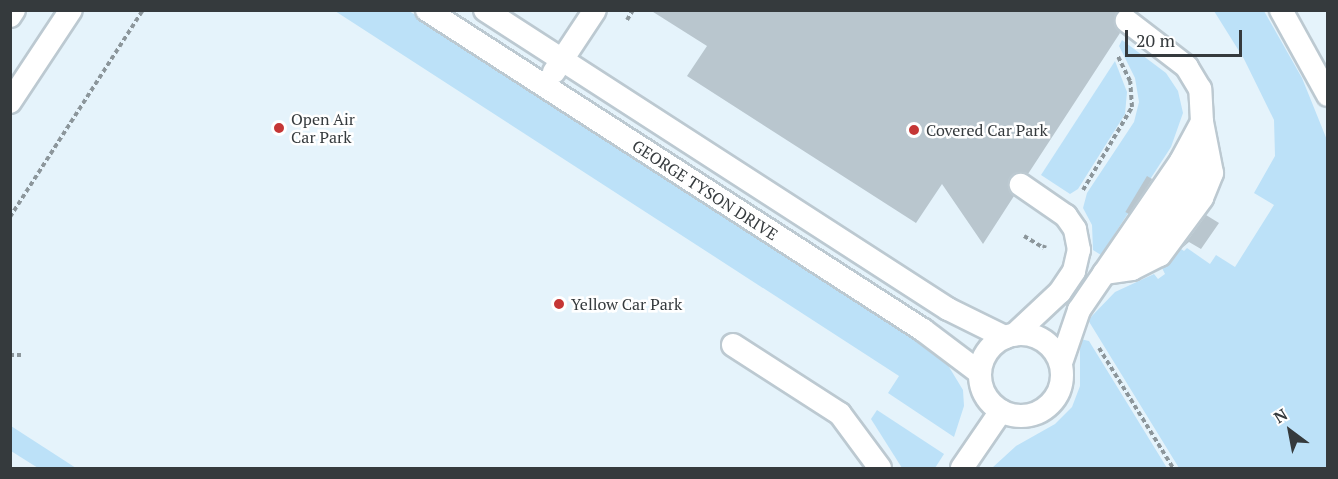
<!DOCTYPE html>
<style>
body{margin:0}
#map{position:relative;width:1338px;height:479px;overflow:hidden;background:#e5f3fb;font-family:"PT Serif",serif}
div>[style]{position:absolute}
.green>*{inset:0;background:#bce1f8}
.building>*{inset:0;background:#b9c6ce;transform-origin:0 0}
.path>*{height:4px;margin-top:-2px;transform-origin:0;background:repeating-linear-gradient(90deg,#8c969b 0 4.5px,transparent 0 7.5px)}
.roads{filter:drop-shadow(2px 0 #bcc9d1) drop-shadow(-2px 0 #bcc9d1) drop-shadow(0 2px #bcc9d1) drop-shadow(0 -2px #bcc9d1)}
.lane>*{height:22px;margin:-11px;padding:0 11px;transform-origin:11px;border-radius:11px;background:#fff}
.lane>.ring{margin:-11px;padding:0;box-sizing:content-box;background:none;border:22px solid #fff;border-radius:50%}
.dots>*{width:16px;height:16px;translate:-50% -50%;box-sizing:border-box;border:3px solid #fff;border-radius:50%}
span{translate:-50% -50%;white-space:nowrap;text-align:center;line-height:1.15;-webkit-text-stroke:5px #fff;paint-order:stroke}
.poi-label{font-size:16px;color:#353a3d}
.left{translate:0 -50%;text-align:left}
.street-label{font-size:16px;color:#353a3d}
.frame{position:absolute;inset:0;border:12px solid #353a3d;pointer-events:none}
.north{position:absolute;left:1260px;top:401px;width:60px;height:60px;-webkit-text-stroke:4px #fff;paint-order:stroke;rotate:328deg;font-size:16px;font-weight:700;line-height:24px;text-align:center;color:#353a3d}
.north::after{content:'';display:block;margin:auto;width:21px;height:27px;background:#353a3d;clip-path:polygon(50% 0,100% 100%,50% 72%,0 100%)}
.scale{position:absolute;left:1125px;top:30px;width:117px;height:27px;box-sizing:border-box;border:3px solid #353a3d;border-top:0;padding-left:8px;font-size:18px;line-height:21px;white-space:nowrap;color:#353a3d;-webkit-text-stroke:4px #fff;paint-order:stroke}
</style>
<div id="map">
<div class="green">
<div style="clip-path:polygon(335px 11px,409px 11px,919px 339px,946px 362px,963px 390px,964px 406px,954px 437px,888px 393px,899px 376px)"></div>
<div style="clip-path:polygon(1214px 11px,1264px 11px,1302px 78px,1327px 140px,1327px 468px,1179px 468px,1088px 320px,1115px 292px,1154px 274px,1158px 279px,1165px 274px,1162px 268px,1181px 249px,1184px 251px,1187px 248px,1210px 264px,1216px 255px,1235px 267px,1274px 205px,1254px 193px,1275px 156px,1274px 120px,1244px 59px)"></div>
<div style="clip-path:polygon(1122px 40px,1166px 73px,1178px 91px,1183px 113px,1171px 147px,1101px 255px,1093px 250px,1092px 225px,1083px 208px,1087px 193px,1134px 122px,1139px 102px,1135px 78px,1119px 46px)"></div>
<div style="clip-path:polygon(1115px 61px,1127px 92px,1125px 114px,1078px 189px,1070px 194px,1041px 175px)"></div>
<div style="clip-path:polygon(1080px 339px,1089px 341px,1167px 468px,992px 468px,1016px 446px,1055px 424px,1072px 407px,1080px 386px)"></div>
<div style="clip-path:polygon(877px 410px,944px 454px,935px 468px,902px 468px,871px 419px)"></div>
<div style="clip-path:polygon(10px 426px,11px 426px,76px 468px,38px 468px,11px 451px)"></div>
</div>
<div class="building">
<div style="clip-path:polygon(650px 10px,1119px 10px,1114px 20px,1120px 33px,1028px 174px,1016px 173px,1010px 178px,1009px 190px,1014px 196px,983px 244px,942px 184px,916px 223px,687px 76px,707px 46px)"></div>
<div style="left:1147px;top:176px;width:6px;height:42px;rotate:31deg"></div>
<div style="clip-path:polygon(1206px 215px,1219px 223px,1201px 249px,1189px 242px,1182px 248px)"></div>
</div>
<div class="path">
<div style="left:627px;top:20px;width:12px;rotate:-59deg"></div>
<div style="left:1083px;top:190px;width:96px;rotate:-59.4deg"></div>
<div style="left:1132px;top:107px;width:26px;rotate:-94deg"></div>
<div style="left:1130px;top:81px;width:28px;rotate:-116deg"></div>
<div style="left:10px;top:217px;width:246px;rotate:-57.3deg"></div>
<div style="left:1024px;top:236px;width:23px;rotate:31deg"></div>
<div style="left:1044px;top:248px;width:3px;rotate:-72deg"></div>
<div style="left:1099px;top:348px;width:141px;rotate:58.3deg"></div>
<div style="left:10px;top:355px;width:11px"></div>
</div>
<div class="roads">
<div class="lane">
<div style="left:427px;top:10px;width:590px;rotate:32.83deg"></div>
<div style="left:923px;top:330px;width:71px;rotate:37deg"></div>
<div style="left:485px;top:10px;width:551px;rotate:32.85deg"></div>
<div style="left:948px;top:309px;width:64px;rotate:26.2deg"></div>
<div style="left:1281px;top:10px;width:97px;rotate:61.1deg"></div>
<div style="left:10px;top:16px;width:7px;rotate:-56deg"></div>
<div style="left:554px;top:72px;width:74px;rotate:-56.5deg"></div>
<div style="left:10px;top:102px;width:110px;rotate:-56.5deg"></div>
<div style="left:1119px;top:266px;width:35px;rotate:-39deg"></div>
<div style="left:1146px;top:244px;width:74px;rotate:-55.5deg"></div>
<div style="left:1188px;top:183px;width:23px;rotate:-65deg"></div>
<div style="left:1198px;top:162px;width:24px;rotate:-83deg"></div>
<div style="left:1104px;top:273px;width:28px;rotate:-8deg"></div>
<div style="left:1132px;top:269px;width:31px;rotate:-27deg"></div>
<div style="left:1160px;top:255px;width:71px;rotate:-53.6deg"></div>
<div style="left:1202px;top:198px;width:27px;rotate:-68deg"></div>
<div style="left:1212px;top:173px;width:52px;rotate:-101.1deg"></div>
<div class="ring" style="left:980px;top:334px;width:60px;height:60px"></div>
<div style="left:1014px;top:335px;width:63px;rotate:-43.1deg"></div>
<div style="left:1060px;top:292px;width:25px;rotate:-56deg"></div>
<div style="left:1074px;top:271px;width:22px;rotate:-77deg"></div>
<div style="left:1079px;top:250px;width:21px;rotate:-101deg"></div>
<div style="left:1075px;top:229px;width:16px;rotate:-125deg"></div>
<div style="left:1066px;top:216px;width:55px;rotate:-145.4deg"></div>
<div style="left:733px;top:345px;width:127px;rotate:32.8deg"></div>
<div style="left:840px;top:414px;width:67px;rotate:53.5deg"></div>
<div style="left:1061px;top:363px;width:56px;rotate:-71.2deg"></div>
<div style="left:1079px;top:310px;width:181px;rotate:-55.6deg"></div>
<div style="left:1181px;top:161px;width:44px;rotate:-61.7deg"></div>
<div style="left:1202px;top:122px;width:33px;rotate:-93deg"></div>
<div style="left:1200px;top:89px;width:26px;rotate:-121deg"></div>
<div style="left:1187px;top:67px;width:76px;rotate:-142.5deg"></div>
<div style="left:962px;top:468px;width:69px;rotate:-55.6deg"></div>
</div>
</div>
<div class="dots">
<div style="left:279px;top:128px;background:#c53635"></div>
<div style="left:914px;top:130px;background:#c53635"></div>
<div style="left:559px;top:304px;background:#c53635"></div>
</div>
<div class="poi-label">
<span class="left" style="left:291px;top:128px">Open Air<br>Car Park</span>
<span class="left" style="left:926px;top:130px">Covered Car Park</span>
<span class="left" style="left:571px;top:304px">Yellow Car Park</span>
</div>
<div class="street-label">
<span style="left:705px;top:190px;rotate:33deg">GEORGE TYSON DRIVE</span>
</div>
<div class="frame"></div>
<div class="north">N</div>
<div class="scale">20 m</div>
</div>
